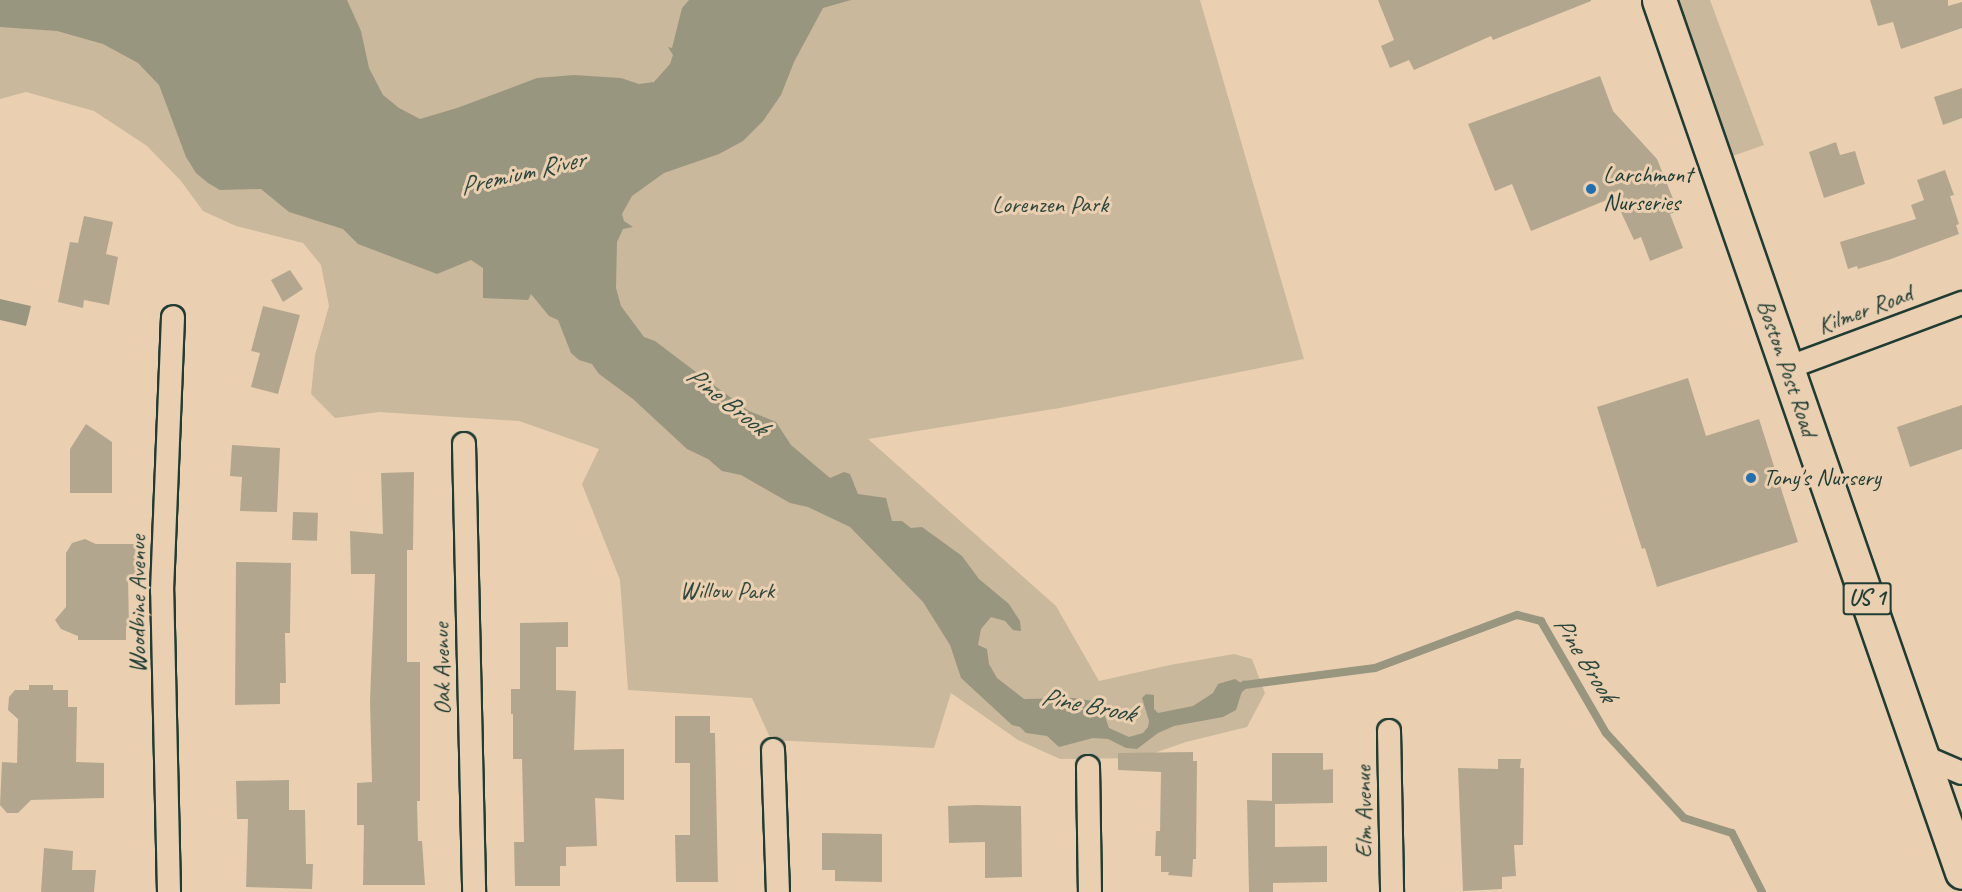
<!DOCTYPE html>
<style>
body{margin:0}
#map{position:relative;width:1962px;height:892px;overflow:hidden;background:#ead0b1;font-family:Caveat,sans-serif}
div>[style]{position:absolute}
.green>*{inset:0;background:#c9b89c}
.water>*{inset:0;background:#999680}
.stream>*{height:8px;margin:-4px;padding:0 4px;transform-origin:4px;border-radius:4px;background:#999680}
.building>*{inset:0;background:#b2a78e;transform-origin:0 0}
.roads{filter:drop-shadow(2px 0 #1f3d34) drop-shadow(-2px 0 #1f3d34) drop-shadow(0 2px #1f3d34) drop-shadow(0 -2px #1f3d34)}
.street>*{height:22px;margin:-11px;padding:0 11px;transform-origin:11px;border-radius:11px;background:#ead0b1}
.primary>*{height:33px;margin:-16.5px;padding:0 16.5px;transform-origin:16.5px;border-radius:16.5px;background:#ead0b1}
.dots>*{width:16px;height:16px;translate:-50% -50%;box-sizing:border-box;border:3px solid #ead0b1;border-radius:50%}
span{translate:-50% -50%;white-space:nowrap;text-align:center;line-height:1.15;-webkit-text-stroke:6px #ead0b1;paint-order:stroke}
.shield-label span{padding:2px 4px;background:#ead0b1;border:2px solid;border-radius:4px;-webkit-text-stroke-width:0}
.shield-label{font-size:22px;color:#1f3d34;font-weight:700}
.poi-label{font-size:24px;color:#1f3d34}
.left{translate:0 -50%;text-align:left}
.park-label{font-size:24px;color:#30493e}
.street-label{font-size:24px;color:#1f3d34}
.water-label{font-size:26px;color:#2b463c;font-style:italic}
</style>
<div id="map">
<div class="green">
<div style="clip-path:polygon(0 0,1200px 0,1304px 359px,1060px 408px,868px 439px,1056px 606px,1099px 681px,1170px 665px,1234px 654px,1252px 659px,1265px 693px,1247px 727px,1186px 742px,1140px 758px,1060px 759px,1018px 740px,951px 693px,934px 748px,771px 740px,752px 698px,628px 690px,620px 580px,582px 484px,599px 449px,519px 421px,379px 412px,335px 418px,311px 394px,315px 355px,329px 306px,321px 265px,303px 243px,236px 226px,203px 211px,181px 181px,147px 146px,94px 111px,26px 92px,0 99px)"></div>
<div style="clip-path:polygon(1653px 0,1710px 0,1764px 145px,1707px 165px)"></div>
</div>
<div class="water">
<div style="clip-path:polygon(0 0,347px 0,361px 31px,369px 68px,383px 95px,399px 108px,420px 119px,457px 108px,537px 78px,574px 75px,621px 78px,639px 84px,654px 82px,670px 64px,673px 55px,668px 47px,672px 48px,682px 8px,689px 0,851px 0,823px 8px,794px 62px,781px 95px,763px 121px,743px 141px,719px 154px,664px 173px,632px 196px,622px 214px,624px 221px,633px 227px,623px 229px,617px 242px,616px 288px,621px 306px,644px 337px,655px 341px,696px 372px,706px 374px,711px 383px,749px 411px,776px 422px,791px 445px,830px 478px,844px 472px,850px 474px,858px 494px,886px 498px,892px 521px,902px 521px,911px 528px,922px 527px,962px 556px,979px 579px,1009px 604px,1020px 621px,1021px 631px,1013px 630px,1005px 621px,991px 617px,981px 629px,978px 645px,987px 649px,989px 664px,997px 678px,1024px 699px,1073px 698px,1100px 702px,1109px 728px,1129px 737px,1143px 733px,1148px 727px,1149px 721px,1142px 698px,1146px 694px,1154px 695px,1154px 709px,1158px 713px,1193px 706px,1213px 693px,1218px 684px,1235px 679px,1244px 685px,1236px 710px,1223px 717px,1174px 726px,1158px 733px,1137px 749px,1126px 748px,1108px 739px,1093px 738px,1059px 747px,1047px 736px,1026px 733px,1020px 727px,1012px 725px,961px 678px,950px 645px,923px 602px,850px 527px,808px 507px,790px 503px,741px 475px,722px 471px,708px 459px,687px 449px,633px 399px,599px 374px,592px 364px,579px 360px,571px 353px,558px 320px,549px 316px,531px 294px,528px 300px,483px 298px,483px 268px,471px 260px,437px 274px,358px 244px,343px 229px,289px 212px,261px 189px,220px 190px,208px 183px,196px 173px,186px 157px,159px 85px,138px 63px,103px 44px,57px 31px,0 27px)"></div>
<div style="clip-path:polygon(0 299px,31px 306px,26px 326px,0 320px)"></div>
</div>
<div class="stream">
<div style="left:1236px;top:692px;width:11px;rotate:-41deg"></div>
<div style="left:1244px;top:685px;width:132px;rotate:-7.4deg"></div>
<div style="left:1375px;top:668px;width:152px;rotate:-20.5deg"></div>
<div style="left:1517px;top:615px;width:25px;rotate:14deg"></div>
<div style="left:1541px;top:621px;width:129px;rotate:59.9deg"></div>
<div style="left:1606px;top:733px;width:115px;rotate:47.5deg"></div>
<div style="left:1684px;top:818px;width:50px;rotate:17.4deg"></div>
<div style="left:1732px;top:833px;width:66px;rotate:63deg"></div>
</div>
<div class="building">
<div style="clip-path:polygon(1378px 0,1591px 0,1591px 1px,1493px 40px,1491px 36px,1414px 70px,1409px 60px,1390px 68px,1381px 46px,1394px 40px)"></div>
<div style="clip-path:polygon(1870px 0,1948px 0,1948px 6px,1962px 2px,1962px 28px,1901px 49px,1893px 22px,1878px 26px)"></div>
<div style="clip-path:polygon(1600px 76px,1613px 111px,1657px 159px,1678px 211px,1670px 214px,1683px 248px,1650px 261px,1641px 237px,1634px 240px,1614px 197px,1531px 231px,1512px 184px,1495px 191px,1468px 124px)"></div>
<div style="clip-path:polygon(1962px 88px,1962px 118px,1943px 125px,1934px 97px)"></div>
<div style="clip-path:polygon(1836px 142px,1840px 155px,1855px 151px,1865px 184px,1824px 198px,1809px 152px)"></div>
<div style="clip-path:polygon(1945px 170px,1954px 195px,1950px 196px,1959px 224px,1956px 225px,1959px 234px,1891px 259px,1858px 269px,1857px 266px,1848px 269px,1840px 242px,1916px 219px,1911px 205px,1924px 200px,1917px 180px)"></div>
<div style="clip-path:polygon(84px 216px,113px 222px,106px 254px,118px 257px,109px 305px,84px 300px,83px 308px,58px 302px,70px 242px,78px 243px)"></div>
<div style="clip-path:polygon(290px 270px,303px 289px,283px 302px,271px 280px)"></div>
<div style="clip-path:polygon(263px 306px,300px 315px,278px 394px,251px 387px,260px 353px,251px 351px)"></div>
<div style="clip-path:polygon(1688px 378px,1706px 436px,1759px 419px,1798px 542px,1657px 587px,1645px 548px,1642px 549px,1597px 407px)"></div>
<div style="clip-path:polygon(1962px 405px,1962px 449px,1910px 467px,1897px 427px)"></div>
<div style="clip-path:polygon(86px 424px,112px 442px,112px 493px,70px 493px,70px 449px)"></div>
<div style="clip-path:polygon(232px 445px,280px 448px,277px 512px,240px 511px,242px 477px,230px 476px)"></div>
<div style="clip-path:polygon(414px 472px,413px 550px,407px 550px,407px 662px,420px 662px,420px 801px,417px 801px,418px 841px,422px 841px,425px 885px,363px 885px,364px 825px,357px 825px,357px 783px,372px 782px,370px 701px,375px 574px,351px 574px,350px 531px,383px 534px,381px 473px)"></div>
<div style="left:293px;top:512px;width:25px;height:28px;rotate:2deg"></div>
<div style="clip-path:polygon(85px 539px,96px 544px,136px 544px,136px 576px,128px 576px,129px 627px,126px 627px,126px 640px,78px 640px,78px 636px,61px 629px,55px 620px,66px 607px,66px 553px,72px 543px)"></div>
<div style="clip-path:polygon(236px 562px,291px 563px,290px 633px,285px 633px,286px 683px,280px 683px,280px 704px,235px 705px)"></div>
<div style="clip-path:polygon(568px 622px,568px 647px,556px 647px,556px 690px,576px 691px,574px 750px,624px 749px,624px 800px,595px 798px,597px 846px,566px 847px,566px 866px,560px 866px,560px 886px,515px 886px,514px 842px,524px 842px,522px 759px,513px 759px,513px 714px,511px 714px,511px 689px,520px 689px,520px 623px)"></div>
<div style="clip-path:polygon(29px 685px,53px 685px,53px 690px,68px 690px,68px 707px,77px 707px,76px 762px,104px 763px,104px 798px,31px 800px,18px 813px,7px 813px,0 805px,2px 762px,17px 763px,18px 719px,8px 710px,9px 697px,15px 690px,29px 690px)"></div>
<div style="clip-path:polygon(675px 716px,710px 716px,710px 733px,715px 733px,718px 882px,676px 882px,675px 835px,690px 835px,690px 763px,675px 763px)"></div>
<div style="clip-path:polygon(1193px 752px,1193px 761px,1197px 761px,1196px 859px,1193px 859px,1192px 877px,1168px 875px,1169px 872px,1161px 872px,1161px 856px,1155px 856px,1156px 831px,1160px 831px,1161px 772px,1118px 770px,1118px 753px)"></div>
<div style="clip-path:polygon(1272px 753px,1323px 753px,1323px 770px,1333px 769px,1333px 803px,1275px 804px,1275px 847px,1327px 846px,1327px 882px,1273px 883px,1273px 892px,1249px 892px,1247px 800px,1272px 801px)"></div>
<div style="clip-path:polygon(1498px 759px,1521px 759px,1520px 768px,1524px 768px,1523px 845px,1514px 845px,1516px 876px,1502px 877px,1502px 889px,1463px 891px,1458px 768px,1498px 769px)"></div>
<div style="clip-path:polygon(289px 780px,289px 810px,305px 810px,306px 864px,313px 864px,312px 889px,246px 887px,248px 819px,237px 819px,236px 781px)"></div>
<div style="clip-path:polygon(976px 805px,1021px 806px,1022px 877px,985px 878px,985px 842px,949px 843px,948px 806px)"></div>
<div style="clip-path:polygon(822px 833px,882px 834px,882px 882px,835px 881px,835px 870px,822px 870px)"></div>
<div style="clip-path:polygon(44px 848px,73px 851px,72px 870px,96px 870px,94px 892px,41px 892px)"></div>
</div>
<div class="roads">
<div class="street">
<div style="left:1787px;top:368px;width:187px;rotate:-20.4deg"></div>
<div style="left:464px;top:444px;width:448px;rotate:88.7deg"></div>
<div style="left:1389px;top:731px;width:161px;rotate:88.9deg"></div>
<div style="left:773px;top:750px;width:142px;rotate:88deg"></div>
<div style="left:1922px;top:756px;width:43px;rotate:23deg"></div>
<div style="left:1088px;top:767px;width:125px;rotate:89.1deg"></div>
<div style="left:169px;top:892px;width:301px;rotate:-91.3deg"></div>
<div style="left:162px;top:591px;width:274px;rotate:-87.7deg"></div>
</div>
<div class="primary">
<div style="left:1659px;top:0;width:923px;rotate:70.84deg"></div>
</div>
</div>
<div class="dots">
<div style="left:1591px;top:189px;background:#1f6fb2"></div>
<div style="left:1751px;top:478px;background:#1f6fb2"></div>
</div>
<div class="shield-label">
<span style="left:1867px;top:599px">US 1</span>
</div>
<div class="poi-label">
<span class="left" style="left:1603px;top:189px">Larchmont<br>Nurseries</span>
<span class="left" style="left:1763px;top:478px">Tony's Nursery</span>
</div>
<div class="park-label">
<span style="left:1050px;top:205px">Lorenzen Park</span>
<span style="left:727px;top:591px">Willow Park</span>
</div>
<div class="street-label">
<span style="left:1865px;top:310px;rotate:-20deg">Kilmer Road</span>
<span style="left:1787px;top:368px;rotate:71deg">Boston Post Road</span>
<span style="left:138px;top:604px;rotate:-90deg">Woodbine Avenue</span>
<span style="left:442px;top:669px;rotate:-91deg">Oak Avenue</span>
<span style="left:1364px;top:812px;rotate:-91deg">Elm Avenue</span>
</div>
<div class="water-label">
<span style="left:522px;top:173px;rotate:-13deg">Premium River</span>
<span style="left:727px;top:401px;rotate:38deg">Pine Brook</span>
<span style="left:1585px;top:659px;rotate:58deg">Pine Brook</span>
<span style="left:1088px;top:705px;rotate:11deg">Pine Brook</span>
</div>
</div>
